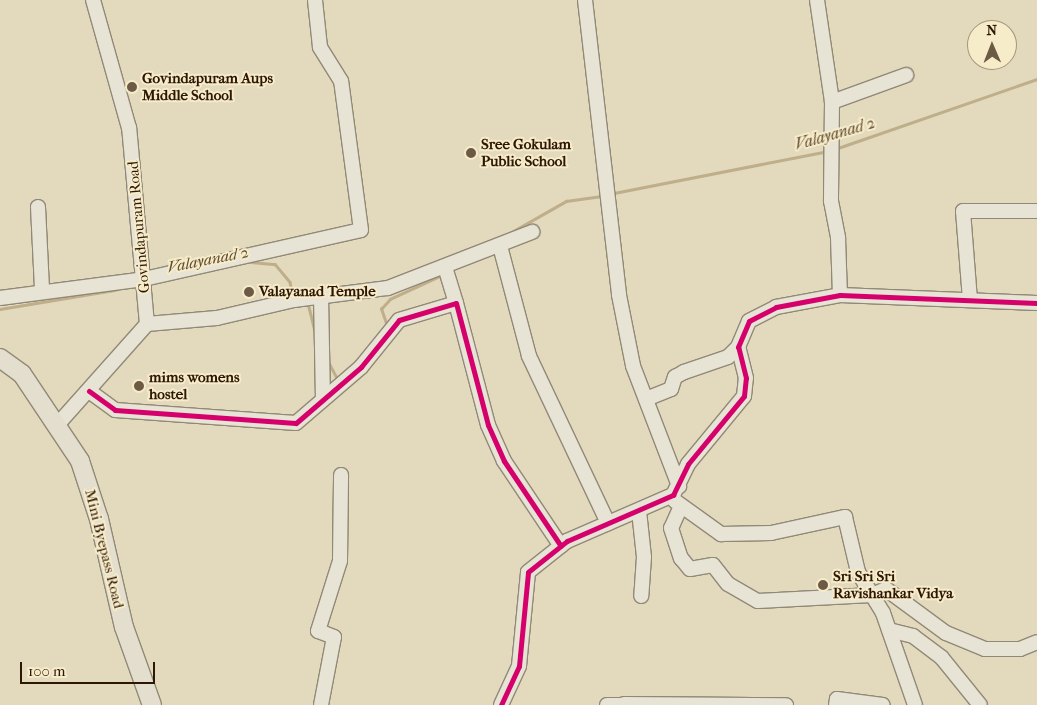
<!DOCTYPE html>
<style>
body{margin:0}
#map{position:relative;width:1037px;height:705px;overflow:hidden;background:#e3d9bc;font-family:"IM FELL French Canon",serif}
div>[style]{position:absolute}
.stream>*{height:2.5px;margin:-1.25px;padding:0 1.25px;transform-origin:1.25px;border-radius:1.25px;background:#bfae8a}
.roads{filter:drop-shadow(1px 0 #918977) drop-shadow(-1px 0 #918977) drop-shadow(0 1px #918977) drop-shadow(0 -1px #918977)}
.minor>*{height:14px;margin:-7px;padding:0 7px;transform-origin:7px;border-radius:7px;background:#e7e3d5}
.major>*{height:18px;margin:-9px;padding:0 9px;transform-origin:9px;border-radius:9px;background:#e3decd}
.cycleway>*{height:5px;margin:-2.5px;padding:0 2.5px;transform-origin:2.5px;border-radius:2.5px;background:#d6006c}
.dots>*{width:14px;height:14px;translate:-50% -50%;box-sizing:border-box;border:2px solid #f7ecca;border-radius:50%}
span{translate:-50% -50%;white-space:nowrap;text-align:center;line-height:1.15;-webkit-text-stroke:4px #f7ecca;paint-order:stroke}
.poi-label{font-size:15px;color:#2d1604;font-weight:700}
.left{translate:0 -50%;text-align:left}
.street-label{font-size:15px;color:#2d1604}
.water-label{font-size:16px;color:#614c31;font-style:italic}
.north{position:absolute;left:967px;top:20px;width:50px;height:50px;box-sizing:border-box;background:#f7ecca;border:1px solid #a6967b;border-radius:50%;rotate:359deg;font-size:14px;font-weight:700;line-height:20px;text-align:center;color:#2d1604}
.north::after{content:'';display:block;margin:auto;width:18px;height:22px;background:#6d5a44;clip-path:polygon(50% 0,100% 100%,50% 72%,0 100%)}
.scale{position:absolute;left:20px;top:662px;width:135px;height:22px;box-sizing:border-box;border:2px solid #2d1604;border-top:0;padding-left:6px;font-size:15px;line-height:18px;white-space:nowrap;color:#2d1604;-webkit-text-stroke:4px #f7ecca;paint-order:stroke}
</style>
<div id="map">
<div class="stream">
<div style="left:835px;top:149px;width:214px;rotate:-19.1deg"></div>
<div style="left:614px;top:193px;width:218px;rotate:-11.1deg"></div>
<div style="left:496px;top:241px;width:81px;rotate:-29.7deg"></div>
<div style="left:566px;top:201px;width:34px;rotate:-8deg"></div>
<div style="left:251px;top:262px;width:24px;rotate:5deg"></div>
<div style="left:275px;top:264px;width:23px;rotate:50deg"></div>
<div style="left:290px;top:282px;width:15px;rotate:79deg"></div>
<div style="left:308px;top:303px;width:34px;rotate:76deg"></div>
<div style="left:0;top:309px;width:117px;rotate:-9.4deg"></div>
<div style="left:387px;top:326px;width:18px;rotate:-109deg"></div>
<div style="left:381px;top:309px;width:13px;rotate:-48deg"></div>
<div style="left:390px;top:299px;width:57px;rotate:-24.8deg"></div>
<div style="left:328px;top:361px;width:21px;rotate:62deg"></div>
</div>
<div class="roads">
<div class="minor">
<div style="left:585px;top:0;width:297px;rotate:83.4deg"></div>
<div style="left:619px;top:295px;width:72px;rotate:78.8deg"></div>
<div style="left:633px;top:366px;width:129px;rotate:69deg"></div>
<div style="left:817px;top:0;width:103px;rotate:81.6deg"></div>
<div style="left:832px;top:102px;width:99px;rotate:90.6deg"></div>
<div style="left:831px;top:201px;width:38px;rotate:79deg"></div>
<div style="left:838px;top:238px;width:57px;rotate:88deg"></div>
<div style="left:832px;top:102px;width:79px;rotate:-20deg"></div>
<div style="left:38px;top:207px;width:82px;rotate:87.2deg"></div>
<div style="left:500px;top:246px;width:114px;rotate:75.2deg"></div>
<div style="left:529px;top:356px;width:185px;rotate:64.7deg"></div>
<div style="left:445px;top:267px;width:38px;rotate:73deg"></div>
<div style="left:321px;top:296px;width:103px;rotate:88.9deg"></div>
<div style="left:0;top:298px;width:145px;rotate:-7.5deg"></div>
<div style="left:144px;top:279px;width:222px;rotate:-12.7deg"></div>
<div style="left:361px;top:230px;width:150px;rotate:-97.6deg"></div>
<div style="left:341px;top:81px;width:40px;rotate:-122deg"></div>
<div style="left:320px;top:47px;width:47px;rotate:-96.1deg"></div>
<div style="left:970px;top:300px;width:89px;rotate:-94.5deg"></div>
<div style="left:963px;top:211px;width:74px"></div>
<div style="left:147px;top:324px;width:70px;rotate:-4.9deg"></div>
<div style="left:217px;top:318px;width:79px;rotate:-13.2deg"></div>
<div style="left:294px;top:300px;width:95px;rotate:-7.3deg"></div>
<div style="left:388px;top:288px;width:155px;rotate:-21.3deg"></div>
<div style="left:89px;top:391px;width:32px;rotate:36deg"></div>
<div style="left:115px;top:410px;width:181px;rotate:4.1deg"></div>
<div style="left:296px;top:423px;width:86px;rotate:-40.7deg"></div>
<div style="left:361px;top:367px;width:60px;rotate:-51deg"></div>
<div style="left:399px;top:320px;width:59px;rotate:-16.6deg"></div>
<div style="left:456px;top:303px;width:126px;rotate:75.3deg"></div>
<div style="left:488px;top:425px;width:39px;rotate:66deg"></div>
<div style="left:504px;top:461px;width:102px;rotate:56.2deg"></div>
<div style="left:646px;top:399px;width:27px;rotate:-22deg"></div>
<div style="left:671px;top:389px;width:13px;rotate:-72deg"></div>
<div style="left:675px;top:377px;width:10px;rotate:-29deg"></div>
<div style="left:684px;top:372px;width:46px;rotate:-18.8deg"></div>
<div style="left:728px;top:357px;width:14px;rotate:-45deg"></div>
<div style="left:58px;top:424px;width:134px;rotate:-48.3deg"></div>
<div style="left:147px;top:324px;width:197px;rotate:-95.2deg"></div>
<div style="left:129px;top:128px;width:133px;rotate:-105.7deg"></div>
<div style="left:675px;top:501px;width:57px;rotate:35.7deg"></div>
<div style="left:721px;top:534px;width:50px;rotate:-1.1deg"></div>
<div style="left:771px;top:533px;width:76px;rotate:-12.2deg"></div>
<div style="left:845px;top:517px;width:57px;rotate:76.7deg"></div>
<div style="left:858px;top:572px;width:48px;rotate:58.6deg"></div>
<div style="left:883px;top:613px;width:97px;rotate:70.8deg"></div>
<div style="left:681px;top:506px;width:24px;rotate:114deg"></div>
<div style="left:671px;top:528px;width:32px;rotate:72deg"></div>
<div style="left:681px;top:558px;width:14px;rotate:51deg"></div>
<div style="left:690px;top:569px;width:23px;rotate:-10deg"></div>
<div style="left:713px;top:565px;width:24px;rotate:52deg"></div>
<div style="left:728px;top:584px;width:34px;rotate:30deg"></div>
<div style="left:758px;top:601px;width:114px;rotate:-3deg"></div>
<div style="left:872px;top:595px;width:15px;rotate:-23deg"></div>
<div style="left:886px;top:589px;width:74px;rotate:36.3deg"></div>
<div style="left:946px;top:633px;width:42px;rotate:22.3deg"></div>
<div style="left:985px;top:649px;width:35px"></div>
<div style="left:1020px;top:649px;width:18px;rotate:-22deg"></div>
<div style="left:639px;top:511px;width:46px;rotate:83.8deg"></div>
<div style="left:644px;top:557px;width:39px;rotate:94deg"></div>
<div style="left:889px;top:630px;width:25px;rotate:14deg"></div>
<div style="left:913px;top:636px;width:36px;rotate:37deg"></div>
<div style="left:942px;top:658px;width:60px;rotate:51deg"></div>
<div style="left:624px;top:704px;width:162px;rotate:0.4deg"></div>
<div style="left:321px;top:705px;width:69px;rotate:-79.2deg"></div>
<div style="left:334px;top:637px;width:17px;rotate:-159deg"></div>
<div style="left:318px;top:631px;width:73px;rotate:-72.6deg"></div>
<div style="left:340px;top:561px;width:86px;rotate:-89.3deg"></div>
<div style="left:501px;top:705px;width:43px;rotate:-65.2deg"></div>
<div style="left:519px;top:666px;width:94px;rotate:-84.5deg"></div>
<div style="left:528px;top:572px;width:50px;rotate:-38.5deg"></div>
<div style="left:567px;top:541px;width:116px;rotate:-23.5deg"></div>
<div style="left:673px;top:495px;width:34px;rotate:-64deg"></div>
<div style="left:688px;top:464px;width:88px;rotate:-50.5deg"></div>
<div style="left:744px;top:396px;width:18px;rotate:-84deg"></div>
<div style="left:746px;top:378px;width:32px;rotate:-104deg"></div>
<div style="left:738px;top:347px;width:28px;rotate:-67deg"></div>
<div style="left:749px;top:321px;width:30px;rotate:-27deg"></div>
<div style="left:776px;top:307px;width:65px;rotate:-10.6deg"></div>
<div style="left:840px;top:295px;width:197px;rotate:2.3deg"></div>
<div style="left:607px;top:705px;width:17px"></div>
<div style="left:836px;top:705px;width:6px;rotate:-81deg"></div>
<div style="left:837px;top:699px;width:46px;rotate:7.4deg"></div>
</div>
<div class="major">
<div style="left:0;top:358px;width:27px;rotate:36deg"></div>
<div style="left:22px;top:374px;width:105px;rotate:56.3deg"></div>
<div style="left:80px;top:461px;width:61px;rotate:71.9deg"></div>
<div style="left:99px;top:519px;width:111px;rotate:77deg"></div>
<div style="left:124px;top:627px;width:83px;rotate:70.3deg"></div>
</div>
</div>
<div class="cycleway">
<div style="left:89px;top:391px;width:32px;rotate:36deg"></div>
<div style="left:115px;top:410px;width:181px;rotate:4.1deg"></div>
<div style="left:296px;top:423px;width:86px;rotate:-40.7deg"></div>
<div style="left:361px;top:367px;width:60px;rotate:-51deg"></div>
<div style="left:399px;top:320px;width:59px;rotate:-16.6deg"></div>
<div style="left:456px;top:303px;width:126px;rotate:75.3deg"></div>
<div style="left:488px;top:425px;width:39px;rotate:66deg"></div>
<div style="left:504px;top:461px;width:102px;rotate:56.2deg"></div>
<div style="left:501px;top:705px;width:43px;rotate:-65.2deg"></div>
<div style="left:519px;top:666px;width:94px;rotate:-84.5deg"></div>
<div style="left:528px;top:572px;width:50px;rotate:-38.5deg"></div>
<div style="left:567px;top:541px;width:116px;rotate:-23.5deg"></div>
<div style="left:673px;top:495px;width:34px;rotate:-64deg"></div>
<div style="left:688px;top:464px;width:88px;rotate:-50.5deg"></div>
<div style="left:744px;top:396px;width:18px;rotate:-84deg"></div>
<div style="left:746px;top:378px;width:32px;rotate:-104deg"></div>
<div style="left:738px;top:347px;width:28px;rotate:-67deg"></div>
<div style="left:749px;top:321px;width:30px;rotate:-27deg"></div>
<div style="left:776px;top:307px;width:65px;rotate:-10.6deg"></div>
<div style="left:840px;top:295px;width:197px;rotate:2.3deg"></div>
</div>
<div class="dots">
<div style="left:132px;top:87px;background:#6d5a44"></div>
<div style="left:471px;top:153px;background:#6d5a44"></div>
<div style="left:249px;top:292px;background:#6d5a44"></div>
<div style="left:139px;top:386px;background:#6d5a44"></div>
<div style="left:823px;top:585px;background:#6d5a44"></div>
</div>
<div class="poi-label">
<span class="left" style="left:142px;top:87px">Govindapuram Aups<br>Middle School</span>
<span class="left" style="left:481px;top:153px">Sree Gokulam<br>Public School</span>
<span class="left" style="left:259px;top:292px">Valayanad Temple</span>
<span class="left" style="left:149px;top:386px">mims womens<br>hostel</span>
<span class="left" style="left:833px;top:585px">Sri Sri Sri<br>Ravishankar Vidya</span>
</div>
<div class="street-label">
<span style="left:139px;top:227px;rotate:-95deg">Govindapuram Road</span>
<span style="left:104px;top:549px;rotate:76deg">Mini Byepass Road</span>
</div>
<div class="water-label">
<span style="left:835px;top:134px;rotate:-16deg">Valayanad 2</span>
<span style="left:208px;top:260px;rotate:-11deg">Valayanad 2</span>
</div>
<div class="north">N</div>
<div class="scale">100 m</div>
</div>
